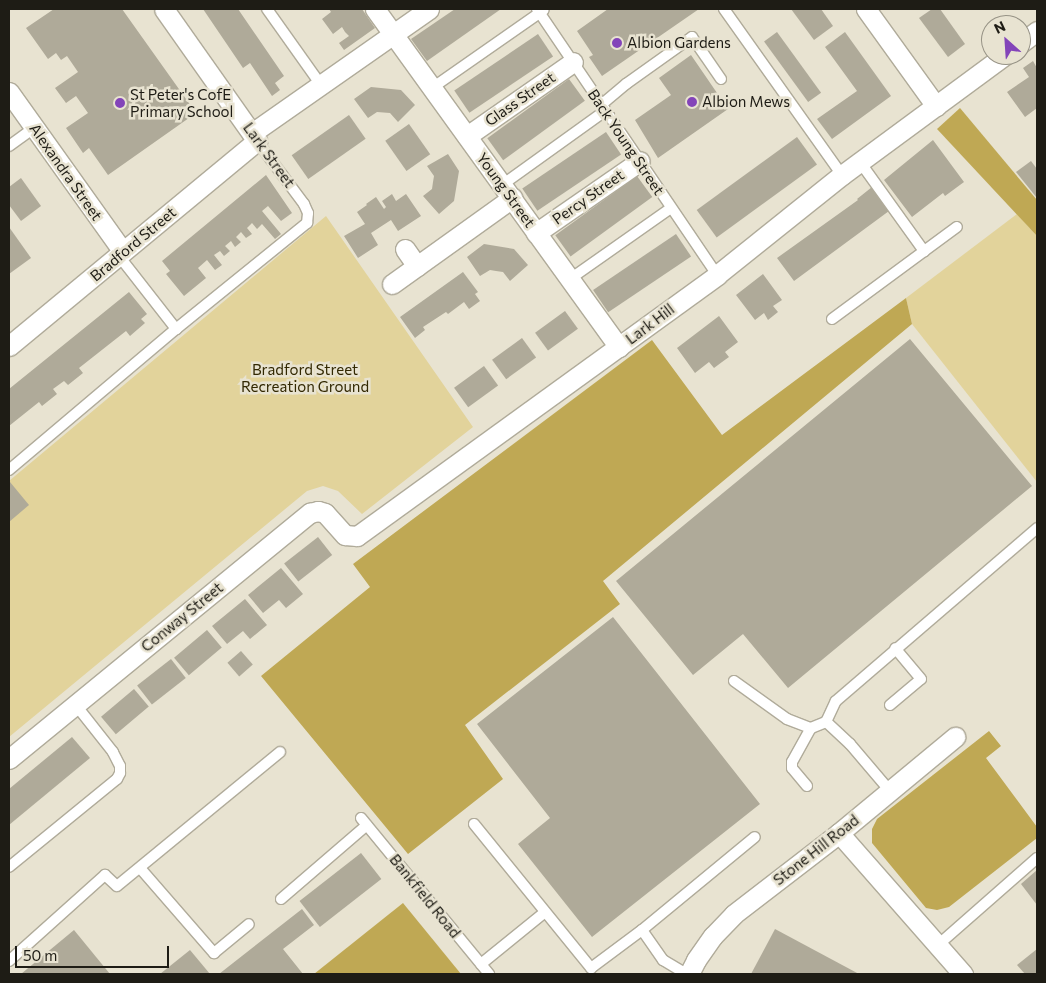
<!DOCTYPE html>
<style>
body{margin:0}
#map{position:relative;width:1046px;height:983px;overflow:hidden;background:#e8e3d1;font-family:Commissioner,sans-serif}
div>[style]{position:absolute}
.green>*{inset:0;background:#e2d39b}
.forest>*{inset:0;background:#bfa854}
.building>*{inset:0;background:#afaa99;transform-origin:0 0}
.roads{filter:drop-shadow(1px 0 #b0ab9a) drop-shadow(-1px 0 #b0ab9a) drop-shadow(0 1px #b0ab9a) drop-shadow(0 -1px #b0ab9a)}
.service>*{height:10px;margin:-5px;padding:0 5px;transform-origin:5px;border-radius:5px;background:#fff}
.minor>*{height:19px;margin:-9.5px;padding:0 9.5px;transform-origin:9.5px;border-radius:9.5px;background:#fff}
.dots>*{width:14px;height:14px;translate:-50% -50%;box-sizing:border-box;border:2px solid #e8e3d1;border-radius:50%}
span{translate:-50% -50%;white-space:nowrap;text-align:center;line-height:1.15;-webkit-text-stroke:5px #e8e3d1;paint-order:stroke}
.poi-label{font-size:15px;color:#1e1c15}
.left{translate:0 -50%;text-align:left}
.street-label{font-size:15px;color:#1e1c15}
.park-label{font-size:15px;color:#322802}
.frame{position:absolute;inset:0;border:10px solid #1e1c15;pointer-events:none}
.north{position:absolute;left:981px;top:15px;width:50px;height:50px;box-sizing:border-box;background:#e8e3d1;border:1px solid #979386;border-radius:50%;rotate:334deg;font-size:14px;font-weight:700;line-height:20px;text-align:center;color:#1e1c15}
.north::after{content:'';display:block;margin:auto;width:18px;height:22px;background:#8344b9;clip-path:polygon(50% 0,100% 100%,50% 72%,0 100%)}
.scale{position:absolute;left:15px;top:946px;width:154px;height:22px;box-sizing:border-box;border:2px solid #1e1c15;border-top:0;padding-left:6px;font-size:15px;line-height:18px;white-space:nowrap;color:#1e1c15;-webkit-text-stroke:4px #e8e3d1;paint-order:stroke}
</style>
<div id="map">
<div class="green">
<div style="clip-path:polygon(1017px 214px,1037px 236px,1037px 482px,912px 324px,906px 298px)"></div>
<div style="clip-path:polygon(326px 216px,473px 427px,362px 514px,338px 491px,323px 486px,307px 491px,9px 737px,9px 481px)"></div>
</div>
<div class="forest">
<div style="clip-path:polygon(960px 108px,1037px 200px,1037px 236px,937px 129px)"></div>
<div style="clip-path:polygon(906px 298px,912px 324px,603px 581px,620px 604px,465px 725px,503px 779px,408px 854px,261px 676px,370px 587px,353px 564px,652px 340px,722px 435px)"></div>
<div style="clip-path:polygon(989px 731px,1001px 746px,986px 758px,1037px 827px,1037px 838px,949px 907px,937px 910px,926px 908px,872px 843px,872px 829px,877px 819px)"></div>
<div style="clip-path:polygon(403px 903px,461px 974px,314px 974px)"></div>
</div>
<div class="building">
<div style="clip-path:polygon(54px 9px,122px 9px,196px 113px,108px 175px,89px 148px,83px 153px,66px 128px,88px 113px,76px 96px,66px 103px,55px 88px,78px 72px,67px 56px,61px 60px,56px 53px,48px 59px,26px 28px)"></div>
<div style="clip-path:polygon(203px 9px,238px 9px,284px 76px,275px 83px,280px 90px,272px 96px,250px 63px,243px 68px)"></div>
<div style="clip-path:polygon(329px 9px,362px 9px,375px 28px,344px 50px,339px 43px,349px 36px,345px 32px,342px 27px,333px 34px,322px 19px,331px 12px)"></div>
<div style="clip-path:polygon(455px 9px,501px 9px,427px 61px,411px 39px)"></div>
<div style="clip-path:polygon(608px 9px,699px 9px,602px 76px,589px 57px,593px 55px,577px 31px)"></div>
<div style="clip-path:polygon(791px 9px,821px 9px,833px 26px,814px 40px)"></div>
<div style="clip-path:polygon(932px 9px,940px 9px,965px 44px,948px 57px,919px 18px)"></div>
<div style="left:777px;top:32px;width:75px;height:16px;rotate:54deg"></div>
<div style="clip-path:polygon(845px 32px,891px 96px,832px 139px,817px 119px,857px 91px,825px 47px)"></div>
<div style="left:538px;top:34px;width:27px;height:101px;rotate:56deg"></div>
<div style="clip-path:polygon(691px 55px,728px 109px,658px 158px,635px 120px,671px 95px,659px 78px)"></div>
<div style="clip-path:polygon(1033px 61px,1037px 68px,1037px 108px,1025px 117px,1007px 92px,1029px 77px,1023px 68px)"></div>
<div style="left:569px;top:79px;width:27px;height:101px;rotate:54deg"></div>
<div style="clip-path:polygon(371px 87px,401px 90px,415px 105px,398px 122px,390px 113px,377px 112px,368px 118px,354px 99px)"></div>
<div style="left:349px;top:115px;width:29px;height:70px;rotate:55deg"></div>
<div style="left:409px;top:124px;width:37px;height:29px;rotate:55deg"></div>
<div style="left:606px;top:132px;width:27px;height:101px;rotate:56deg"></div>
<div style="left:797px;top:137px;width:34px;height:124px;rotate:54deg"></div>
<div style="clip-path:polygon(933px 140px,964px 182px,945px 196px,943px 193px,912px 217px,884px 180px)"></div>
<div style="clip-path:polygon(448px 154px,459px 171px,454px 201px,439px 214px,423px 196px,432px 189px,433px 182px,434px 176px,427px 166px)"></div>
<div style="clip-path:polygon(1031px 161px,1037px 169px,1037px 198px,1016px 172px)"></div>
<div style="clip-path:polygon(266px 175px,292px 213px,281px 221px,268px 206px,262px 211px,281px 234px,275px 239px,262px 224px,257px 229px,252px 223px,247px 228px,252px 234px,246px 238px,241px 232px,236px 237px,241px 242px,235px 247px,231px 241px,225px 246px,230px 251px,224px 256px,220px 251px,214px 255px,222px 265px,215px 270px,207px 260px,198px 268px,206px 278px,184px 296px,166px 274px,170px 271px,162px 261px)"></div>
<div style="left:637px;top:176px;width:26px;height:101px;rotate:54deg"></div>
<div style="clip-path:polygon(21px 178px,41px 206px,21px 221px,9px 205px,9px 187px)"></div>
<div style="clip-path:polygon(872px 187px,889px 211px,794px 281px,777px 258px,858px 200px,857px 199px)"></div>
<div style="clip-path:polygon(392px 194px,396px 201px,406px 194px,421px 216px,398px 231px,391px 220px,371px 233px,378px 245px,358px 258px,344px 236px,365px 224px,357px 212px,367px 205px,366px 204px,376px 197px,384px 209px,386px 207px,382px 201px)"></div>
<div style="clip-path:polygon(9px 227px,31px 258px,9px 274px)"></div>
<div style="left:676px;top:234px;width:27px;height:100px;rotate:56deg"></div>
<div style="clip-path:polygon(484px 244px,514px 249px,528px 265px,510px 281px,503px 272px,496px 271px,490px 270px,480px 276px,467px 257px)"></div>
<div style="clip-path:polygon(463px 272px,478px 292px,475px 294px,480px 301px,469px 309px,464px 302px,448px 314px,446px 312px,423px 327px,425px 330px,415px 338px,400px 317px)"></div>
<div style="clip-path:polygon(763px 274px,782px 300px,773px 306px,778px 312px,768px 320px,764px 313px,755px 320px,736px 295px)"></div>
<div style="clip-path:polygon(129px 292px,147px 314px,141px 319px,145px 323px,130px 336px,126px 331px,79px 368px,83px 373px,68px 385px,64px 381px,53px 389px,57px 394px,42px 406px,39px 402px,9px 426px,9px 389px)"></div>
<div style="left:565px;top:311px;width:22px;height:37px;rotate:54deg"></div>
<div style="clip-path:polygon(719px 316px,738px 342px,725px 352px,729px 357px,722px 362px,714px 368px,709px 362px,695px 373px,677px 348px)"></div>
<div style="left:522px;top:338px;width:24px;height:37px;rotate:54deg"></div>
<div style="clip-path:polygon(910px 339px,1032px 486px,788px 688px,743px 634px,693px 675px,616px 581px)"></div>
<div style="left:484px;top:366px;width:24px;height:37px;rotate:54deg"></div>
<div style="clip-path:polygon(10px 482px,29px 505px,9px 522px,9px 483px)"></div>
<div style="left:318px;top:537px;width:23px;height:43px;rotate:52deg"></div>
<div style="clip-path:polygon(281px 568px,303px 594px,286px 608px,279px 600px,263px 613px,248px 595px)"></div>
<div style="clip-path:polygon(245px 599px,267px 625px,250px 639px,243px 631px,227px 644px,212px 626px)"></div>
<div style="clip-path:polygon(613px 617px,760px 804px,592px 937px,518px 844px,550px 818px,477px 724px)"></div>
<div style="left:207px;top:630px;width:23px;height:43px;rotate:50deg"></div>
<div style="left:241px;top:651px;width:18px;height:18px;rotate:49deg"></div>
<div style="left:171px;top:659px;width:24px;height:43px;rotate:52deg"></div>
<div style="left:134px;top:689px;width:23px;height:43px;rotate:50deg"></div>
<div style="clip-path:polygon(72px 737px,90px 758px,9px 825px,9px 789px)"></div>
<div style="left:361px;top:853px;width:33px;height:78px;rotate:52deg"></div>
<div style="clip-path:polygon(1037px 870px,1037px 905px,1021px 884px)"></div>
<div style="clip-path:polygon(302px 909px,314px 925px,283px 949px,303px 974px,219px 974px)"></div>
<div style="clip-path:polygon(775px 929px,859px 974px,751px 974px)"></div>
<div style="clip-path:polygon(74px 930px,110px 974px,21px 974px)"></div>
<div style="clip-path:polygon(1037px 949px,1037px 974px,1025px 974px,1017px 965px)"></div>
<div style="clip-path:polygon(190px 950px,210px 974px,160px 974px)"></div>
</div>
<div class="roads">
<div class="service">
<div style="left:267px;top:9px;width:93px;rotate:54.6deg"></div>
<div style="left:537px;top:9px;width:321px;rotate:55.9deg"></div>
<div style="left:724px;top:9px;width:204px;rotate:54.6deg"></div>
<div style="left:432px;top:88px;width:136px;rotate:-34.9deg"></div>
<div style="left:601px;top:105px;width:33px;rotate:-40deg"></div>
<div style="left:626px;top:84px;width:81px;rotate:-35.5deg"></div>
<div style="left:692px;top:37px;width:51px;rotate:55.4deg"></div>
<div style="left:9px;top:146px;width:31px;rotate:-36deg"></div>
<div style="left:860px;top:162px;width:110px;rotate:54.3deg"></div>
<div style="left:502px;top:185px;width:127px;rotate:-35.7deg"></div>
<div style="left:119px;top:256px;width:93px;rotate:52deg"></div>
<div style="left:570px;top:279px;width:123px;rotate:-35.1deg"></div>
<div style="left:832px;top:319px;width:155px;rotate:-36.4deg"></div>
<div style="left:9px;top:470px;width:219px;rotate:-40.2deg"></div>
<div style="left:176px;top:329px;width:169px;rotate:-39deg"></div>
<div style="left:307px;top:223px;width:10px;rotate:-84deg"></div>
<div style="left:308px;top:213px;width:10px;rotate:-114deg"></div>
<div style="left:304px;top:204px;width:79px;rotate:-126.7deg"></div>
<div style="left:734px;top:681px;width:65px;rotate:35.6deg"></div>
<div style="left:787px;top:719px;width:26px;rotate:21deg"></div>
<div style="left:890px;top:705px;width:40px;rotate:-40deg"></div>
<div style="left:921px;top:679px;width:40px;rotate:-130deg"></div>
<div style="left:807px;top:786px;width:23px;rotate:-130deg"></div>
<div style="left:792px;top:768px;width:6px;rotate:-90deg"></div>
<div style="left:792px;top:762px;width:39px;rotate:-61deg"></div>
<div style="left:811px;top:728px;width:16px;rotate:-22deg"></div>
<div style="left:890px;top:791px;width:62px;rotate:-130.4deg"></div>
<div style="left:850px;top:744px;width:33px;rotate:-137deg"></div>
<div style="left:826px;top:722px;width:23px;rotate:-65deg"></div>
<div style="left:836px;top:701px;width:265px;rotate:-40.7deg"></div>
<div style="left:361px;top:818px;width:202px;rotate:50.6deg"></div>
<div style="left:474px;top:824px;width:186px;rotate:50.9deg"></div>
<div style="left:591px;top:968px;width:64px;rotate:-36.7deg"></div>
<div style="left:642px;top:930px;width:146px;rotate:-39.5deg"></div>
<div style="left:9px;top:867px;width:139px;rotate:-39.2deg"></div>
<div style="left:117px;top:779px;width:7px;rotate:-63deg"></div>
<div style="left:120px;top:773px;width:7px;rotate:-90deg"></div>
<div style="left:120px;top:766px;width:16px;rotate:-117deg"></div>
<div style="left:113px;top:752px;width:61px;rotate:-128.4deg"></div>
<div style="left:140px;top:868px;width:113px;rotate:49deg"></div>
<div style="left:214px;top:953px;width:45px;rotate:-39.6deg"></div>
<div style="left:281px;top:899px;width:113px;rotate:-40.7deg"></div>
<div style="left:642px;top:930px;width:37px;rotate:55deg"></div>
<div style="left:663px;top:960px;width:27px;rotate:31deg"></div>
<div style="left:938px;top:945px;width:132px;rotate:-41.3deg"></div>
<div style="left:9px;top:961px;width:129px;rotate:-41.9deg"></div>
<div style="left:105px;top:875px;width:16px;rotate:43deg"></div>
<div style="left:117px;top:886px;width:211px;rotate:-39.4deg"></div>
<div style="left:481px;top:964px;width:82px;rotate:-39.1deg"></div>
</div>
<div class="minor">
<div style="left:375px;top:9px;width:417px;rotate:54.2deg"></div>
<div style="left:866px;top:9px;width:120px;rotate:54.2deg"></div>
<div style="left:1021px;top:43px;width:20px;rotate:-37deg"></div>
<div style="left:9px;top:92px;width:196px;rotate:54.5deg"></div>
<div style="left:252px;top:133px;width:216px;rotate:-35deg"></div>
<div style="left:467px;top:136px;width:129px;rotate:-34.9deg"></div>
<div style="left:536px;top:233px;width:126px;rotate:-34.7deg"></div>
<div style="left:405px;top:249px;width:21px;rotate:55deg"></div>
<div style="left:392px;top:284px;width:148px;rotate:-35.6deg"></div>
<div style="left:9px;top:346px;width:322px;rotate:-39.6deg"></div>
<div style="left:257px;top:141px;width:161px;rotate:-125.2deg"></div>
<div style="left:9px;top:759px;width:389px;rotate:-39.3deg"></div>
<div style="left:310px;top:513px;width:8px;rotate:-14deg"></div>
<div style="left:318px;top:511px;width:7px;rotate:16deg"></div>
<div style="left:325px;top:513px;width:30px;rotate:48deg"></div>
<div style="left:345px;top:535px;width:12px;rotate:5deg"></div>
<div style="left:357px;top:536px;width:445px;rotate:-35.9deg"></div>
<div style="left:717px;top:275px;width:160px;rotate:-38.7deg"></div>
<div style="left:842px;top:175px;width:202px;rotate:-36.4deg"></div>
<div style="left:839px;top:833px;width:188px;rotate:48.7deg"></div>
<div style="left:689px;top:974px;width:16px;rotate:-63deg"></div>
<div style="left:696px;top:960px;width:29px;rotate:-55deg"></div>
<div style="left:713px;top:936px;width:30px;rotate:-46deg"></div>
<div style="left:734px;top:914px;width:133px;rotate:-37.6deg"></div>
<div style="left:839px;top:833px;width:151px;rotate:-39.6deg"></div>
</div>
</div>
<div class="dots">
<div style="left:617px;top:43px;background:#8344b9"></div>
<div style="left:692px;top:102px;background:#8344b9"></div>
<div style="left:120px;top:103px;background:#8344b9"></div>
</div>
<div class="poi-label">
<span class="left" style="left:627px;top:43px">Albion Gardens</span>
<span class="left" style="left:130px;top:103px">St Peter's CofE<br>Primary School</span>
<span class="left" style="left:702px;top:102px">Albion Mews</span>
</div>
<div class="street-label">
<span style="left:520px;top:99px;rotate:-35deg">Glass Street</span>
<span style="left:626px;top:142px;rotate:56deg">Back Young Street</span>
<span style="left:269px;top:155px;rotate:54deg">Lark Street</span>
<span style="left:66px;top:172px;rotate:55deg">Alexandra Street</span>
<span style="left:506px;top:190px;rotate:54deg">Young Street</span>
<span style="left:588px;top:197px;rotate:-35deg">Percy Street</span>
<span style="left:133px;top:244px;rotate:-40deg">Bradford Street</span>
<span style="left:650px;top:324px;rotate:-37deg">Lark Hill</span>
<span style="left:182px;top:617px;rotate:-39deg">Conway Street</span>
<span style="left:816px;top:850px;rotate:-38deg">Stone Hill Road</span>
<span style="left:425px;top:896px;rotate:51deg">Bankfield Road</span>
</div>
<div class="park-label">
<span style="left:305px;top:378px">Bradford Street<br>Recreation Ground</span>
</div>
<div class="frame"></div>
<div class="north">N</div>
<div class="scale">50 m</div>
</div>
